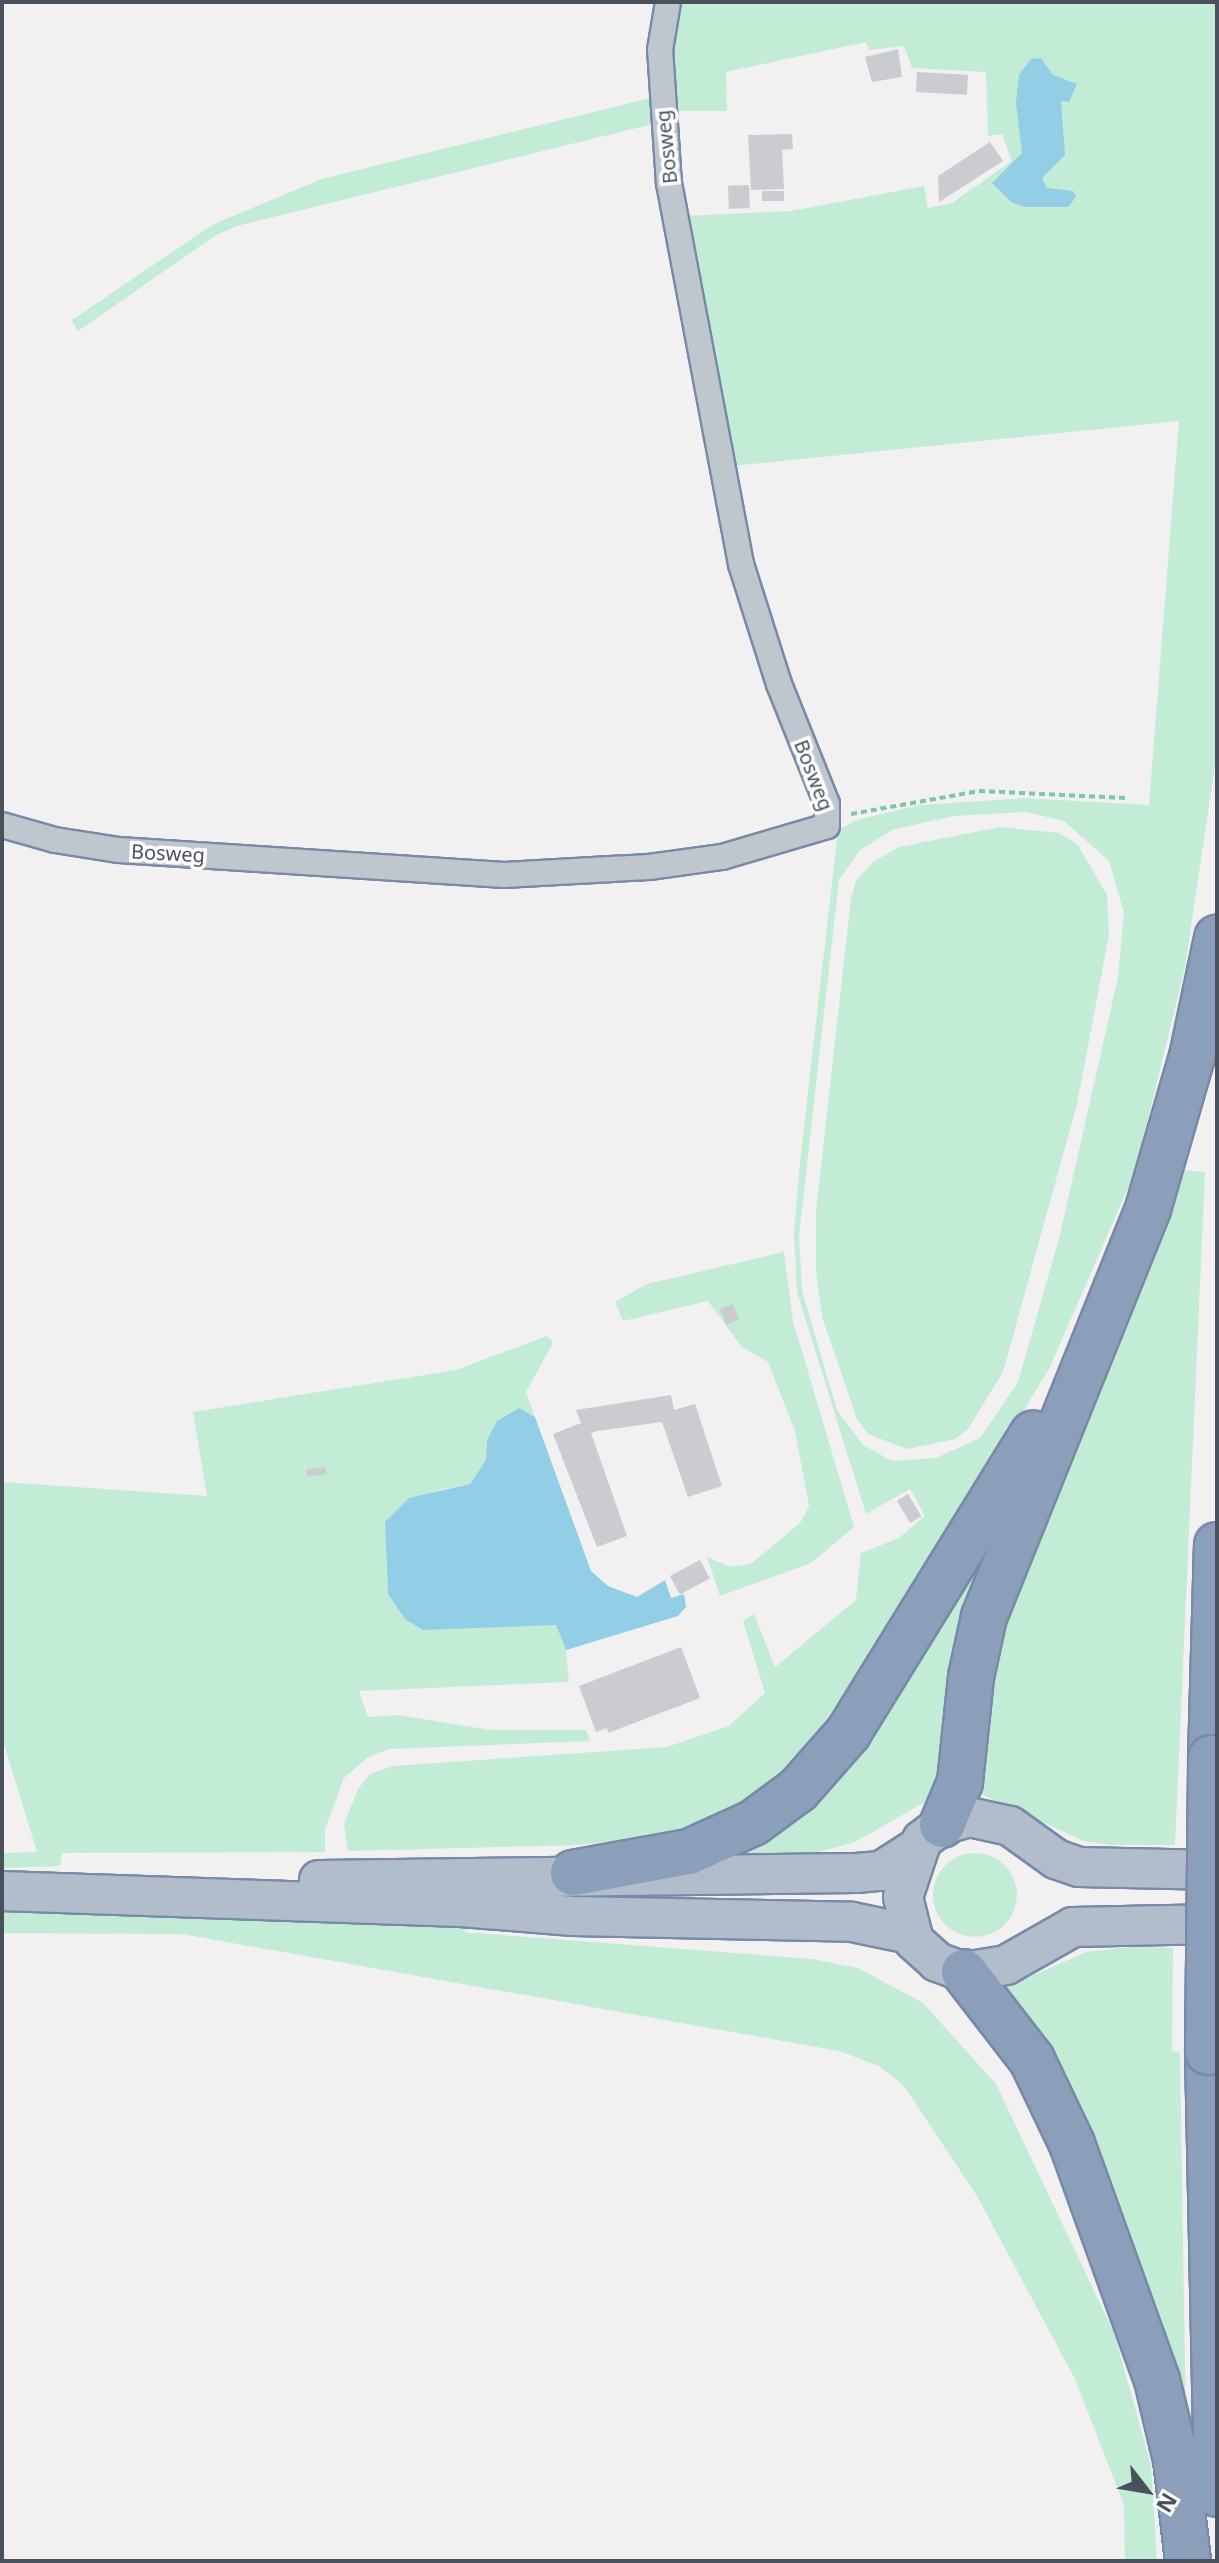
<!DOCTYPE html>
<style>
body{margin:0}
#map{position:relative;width:1219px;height:2563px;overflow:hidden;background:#f2f0f0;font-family:"Noto Sans",sans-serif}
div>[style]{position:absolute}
.green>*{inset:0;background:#c2ecd6}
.round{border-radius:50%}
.water>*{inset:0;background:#92cee6}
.building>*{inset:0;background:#caccd2;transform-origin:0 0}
.path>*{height:4px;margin-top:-2px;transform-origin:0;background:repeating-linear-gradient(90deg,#7cc8a9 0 6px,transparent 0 10px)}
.roads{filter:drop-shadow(2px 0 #778aa7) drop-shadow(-2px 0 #778aa7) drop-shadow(0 2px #778aa7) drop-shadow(0 -2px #778aa7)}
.street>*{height:24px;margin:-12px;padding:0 12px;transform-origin:12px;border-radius:12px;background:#bfc6ce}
.primary>*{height:38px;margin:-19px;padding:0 19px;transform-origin:19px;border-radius:19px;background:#b2bdcc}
.highway>*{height:44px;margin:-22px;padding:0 22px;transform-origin:22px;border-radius:22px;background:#8b9fbb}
.bridges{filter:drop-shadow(2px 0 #778aa7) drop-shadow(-2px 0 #778aa7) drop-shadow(0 2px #778aa7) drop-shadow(0 -2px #778aa7)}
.highway-bridge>*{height:44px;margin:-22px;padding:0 22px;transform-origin:22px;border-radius:22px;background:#8b9fbb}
span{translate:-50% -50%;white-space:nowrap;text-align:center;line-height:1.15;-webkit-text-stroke:7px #fff;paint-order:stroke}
.street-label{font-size:20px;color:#49525c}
.frame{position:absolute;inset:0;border:4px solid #49525c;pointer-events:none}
.north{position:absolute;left:1107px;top:2451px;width:80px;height:80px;-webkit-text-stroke:6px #fff;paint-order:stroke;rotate:121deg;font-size:22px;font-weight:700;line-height:32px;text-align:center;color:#49525c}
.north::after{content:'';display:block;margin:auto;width:28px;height:36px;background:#49525c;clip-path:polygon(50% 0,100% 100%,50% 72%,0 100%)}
</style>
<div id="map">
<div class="green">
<div style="clip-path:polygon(evenodd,675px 2px,1217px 2px,1217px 752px,1185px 967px,1135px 1172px,1049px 1369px,892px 1624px,779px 1788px,683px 1835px,580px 1845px,348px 1851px,344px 1824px,358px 1789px,370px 1774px,393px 1766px,667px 1747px,729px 1726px,765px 1693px,743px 1621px,754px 1614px,775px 1667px,856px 1600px,861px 1553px,899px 1538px,925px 1516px,910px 1489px,866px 1514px,797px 1292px,794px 1233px,800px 1162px,838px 830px,856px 820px,920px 805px,1024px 798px,1149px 805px,1179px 421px,732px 466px,686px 216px,791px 211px,924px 186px,928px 208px,952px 203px,1012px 161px,1002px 134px,988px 136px,986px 72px,912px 68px,904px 46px,869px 50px,866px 42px,726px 72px,727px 111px,667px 111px,675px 2px,1026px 812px,1064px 821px,1109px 861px,1124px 913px,1118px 977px,1060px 1235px,1018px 1382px,980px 1438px,936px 1458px,892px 1461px,863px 1445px,837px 1410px,802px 1291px,799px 1236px,839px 880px,860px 850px,892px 830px,953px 816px,1026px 812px)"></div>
<div style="clip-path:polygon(654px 97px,653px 124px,237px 226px,216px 235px,78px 331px,72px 320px,214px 224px,322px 179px)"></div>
<div style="clip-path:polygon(1000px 827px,1059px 833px,1078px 845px,1107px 895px,1109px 934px,1077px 1104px,1003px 1372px,968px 1429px,955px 1439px,907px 1449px,868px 1434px,857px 1419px,822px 1317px,816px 1271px,816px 1211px,851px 899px,856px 881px,873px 862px,899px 847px)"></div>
<div style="clip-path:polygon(1179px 1170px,1205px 1172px,1175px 1845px,1111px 1845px,1084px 1841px,981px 1794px,991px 1671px,1005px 1616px)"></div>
<div style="clip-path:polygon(784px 1252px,793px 1321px,854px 1527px,811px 1563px,720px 1596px,707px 1557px,730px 1567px,751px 1564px,800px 1523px,809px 1506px,795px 1431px,768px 1362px,742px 1347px,708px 1301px,623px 1321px,615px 1302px,647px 1284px)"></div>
<div style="clip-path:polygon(547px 1336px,553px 1343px,526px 1392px,535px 1417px,519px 1408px,497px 1421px,487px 1440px,486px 1460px,470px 1484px,439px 1490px,386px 1555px,388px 1594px,405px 1619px,556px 1625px,566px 1650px,569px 1682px,359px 1691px,368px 1717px,399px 1715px,490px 1730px,586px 1730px,590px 1741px,389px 1749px,368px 1757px,344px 1778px,325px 1829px,325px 1852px,62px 1853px,60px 1866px,2px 1868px,2px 1853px,37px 1852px,2px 1738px,2px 1482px,207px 1496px,193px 1412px,456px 1370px)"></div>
<div style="clip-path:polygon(994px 1525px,950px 1767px,932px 1798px,855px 1842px,815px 1853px,739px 1854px)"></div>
<div class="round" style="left:933px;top:1853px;width:84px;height:84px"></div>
<div style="clip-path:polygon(2px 1909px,469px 1921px,469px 1929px,463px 1932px,812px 1959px,858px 1968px,923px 2003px,996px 2084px,1114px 2333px,1151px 2465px,1157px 2561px,1125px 2561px,1124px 2505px,1075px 2379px,977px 2196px,904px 2086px,879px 2066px,839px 2051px,182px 1934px,2px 1933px)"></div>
<div style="clip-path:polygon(1131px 1947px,1173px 1948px,1172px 2051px,1180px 2052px,1186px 2428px,1098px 2160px,1046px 2041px,1007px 1987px,1086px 1952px)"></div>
</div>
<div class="water">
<div style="clip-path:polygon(1041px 58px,1053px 75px,1077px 84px,1069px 102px,1061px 101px,1065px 155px,1042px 178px,1047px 188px,1073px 191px,1076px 197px,1068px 207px,1025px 207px,1011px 202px,992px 183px,1022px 153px,1016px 103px,1019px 75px,1031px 59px)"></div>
<div style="clip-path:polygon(519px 1408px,535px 1417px,591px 1571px,608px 1586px,637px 1597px,665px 1580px,671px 1598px,684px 1594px,686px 1607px,678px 1616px,566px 1650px,556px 1625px,423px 1630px,405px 1619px,388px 1594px,385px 1522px,409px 1498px,470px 1484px,486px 1460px,487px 1440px,497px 1421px)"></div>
</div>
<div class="building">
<div style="clip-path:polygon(898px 49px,902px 77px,872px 82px,865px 57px)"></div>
<div style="left:917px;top:72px;width:51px;height:20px;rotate:3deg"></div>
<div style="clip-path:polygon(792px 134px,793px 149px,782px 150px,784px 189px,751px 190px,748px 135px)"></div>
<div style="clip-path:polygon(990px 142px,1003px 161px,939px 202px,938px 176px)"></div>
<div style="left:749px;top:185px;width:23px;height:21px;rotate:88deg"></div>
<div style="left:784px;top:191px;width:10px;height:22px;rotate:90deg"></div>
<div style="left:733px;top:1304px;width:17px;height:14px;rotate:69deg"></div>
<div style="clip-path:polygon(671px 1395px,674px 1410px,695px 1404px,722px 1486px,688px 1497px,662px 1422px,597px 1431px,591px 1433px,627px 1536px,597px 1547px,553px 1434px,581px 1423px,576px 1410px)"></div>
<div style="left:326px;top:1467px;width:7px;height:20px;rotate:82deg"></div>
<div style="left:908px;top:1494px;width:26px;height:13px;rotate:59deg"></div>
<div style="left:700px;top:1560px;width:21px;height:34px;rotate:62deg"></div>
<div style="clip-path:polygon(681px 1647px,700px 1698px,608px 1733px,607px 1728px,596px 1732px,579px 1686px)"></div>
</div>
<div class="path">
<div style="left:851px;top:814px;width:130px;rotate:-10.2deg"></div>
<div style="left:979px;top:791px;width:147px;rotate:2.7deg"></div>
</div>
<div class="roads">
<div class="street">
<div style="left:2px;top:825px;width:55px;rotate:15.8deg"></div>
<div style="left:55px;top:840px;width:65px;rotate:8.9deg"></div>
<div style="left:119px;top:850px;width:386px;rotate:3.7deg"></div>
<div style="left:504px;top:875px;width:145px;rotate:-3.2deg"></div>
<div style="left:649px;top:867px;width:74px;rotate:-7.8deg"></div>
<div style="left:722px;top:857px;width:109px;rotate:-16.4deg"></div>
<div style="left:827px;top:826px;width:22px;rotate:-90deg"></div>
<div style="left:827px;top:804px;width:129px;rotate:-111.8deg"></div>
<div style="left:779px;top:684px;width:126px;rotate:-107.6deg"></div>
<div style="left:741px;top:564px;width:387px;rotate:-100.7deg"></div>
<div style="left:669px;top:184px;width:134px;rotate:-93.8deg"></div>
<div style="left:660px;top:50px;width:49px;rotate:-80.5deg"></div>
</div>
<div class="primary">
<div style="left:1217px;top:1870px;width:138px;rotate:-178.8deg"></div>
<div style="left:1079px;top:1867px;width:24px;rotate:-161deg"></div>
<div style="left:1056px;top:1859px;width:57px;rotate:-144.3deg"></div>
<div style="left:1010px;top:1826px;width:42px;rotate:-167.6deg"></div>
<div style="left:969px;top:1817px;width:28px;rotate:163deg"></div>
<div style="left:942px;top:1825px;width:25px;rotate:143deg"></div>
<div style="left:922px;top:1840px;width:60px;rotate:108.4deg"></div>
<div style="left:903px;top:1897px;width:45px;rotate:76deg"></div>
<div style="left:914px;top:1941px;width:31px;rotate:42deg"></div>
<div style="left:937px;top:1962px;width:29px;rotate:20deg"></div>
<div style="left:964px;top:1972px;width:43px;rotate:-9.5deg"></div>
<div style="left:1006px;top:1965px;width:77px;rotate:-29.6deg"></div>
<div style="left:1073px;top:1927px;width:144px;rotate:-1.2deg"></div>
<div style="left:319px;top:1880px;width:537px;rotate:-0.75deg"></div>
<div style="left:856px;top:1873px;width:25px;rotate:-5deg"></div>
<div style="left:881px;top:1871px;width:43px;rotate:-32.6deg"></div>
<div style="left:2px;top:1891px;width:459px;rotate:2deg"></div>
<div style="left:461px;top:1907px;width:112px;rotate:4.6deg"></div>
<div style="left:573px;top:1916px;width:279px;rotate:1.2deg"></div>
<div style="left:852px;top:1922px;width:59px;rotate:11.7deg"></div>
</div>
<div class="highway">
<div style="left:1211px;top:1758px;width:213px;rotate:-88.4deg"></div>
<div style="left:942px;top:1825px;width:47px;rotate:-67.3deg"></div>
<div style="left:960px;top:1782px;width:106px;rotate:-84deg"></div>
<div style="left:971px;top:1677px;width:61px;rotate:-77.8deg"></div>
<div style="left:984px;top:1617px;width:440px;rotate:-68.1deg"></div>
<div style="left:1148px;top:1209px;width:158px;rotate:-73.9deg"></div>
<div style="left:1192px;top:1057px;width:122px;rotate:-78.1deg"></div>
<div style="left:573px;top:1873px;width:118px;rotate:-10.3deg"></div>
<div style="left:689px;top:1852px;width:70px;rotate:-24.4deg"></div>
<div style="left:753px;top:1823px;width:56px;rotate:-36.3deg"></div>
<div style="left:798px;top:1790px;width:76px;rotate:-48.7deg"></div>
<div style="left:848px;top:1733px;width:352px;rotate:-58.3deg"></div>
<div style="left:964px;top:1972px;width:111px;rotate:52.3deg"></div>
<div style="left:1032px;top:2060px;width:93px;rotate:64.5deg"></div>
<div style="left:1072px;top:2144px;width:251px;rotate:70.2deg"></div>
<div style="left:1157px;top:2380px;width:82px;rotate:76.6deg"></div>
<div style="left:1176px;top:2460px;width:102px;rotate:83.2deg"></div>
<div style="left:1208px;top:2052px;width:442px;rotate:88.8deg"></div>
</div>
</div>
<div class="bridges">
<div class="highway-bridge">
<div style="left:1208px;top:2052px;width:294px;rotate:-89.4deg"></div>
</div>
</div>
<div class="street-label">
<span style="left:666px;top:147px;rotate:-96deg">Bosweg</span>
<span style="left:814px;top:775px;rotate:69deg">Bosweg</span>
<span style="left:168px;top:853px;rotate:3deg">Bosweg</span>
</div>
<div class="frame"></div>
<div class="north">N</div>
</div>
